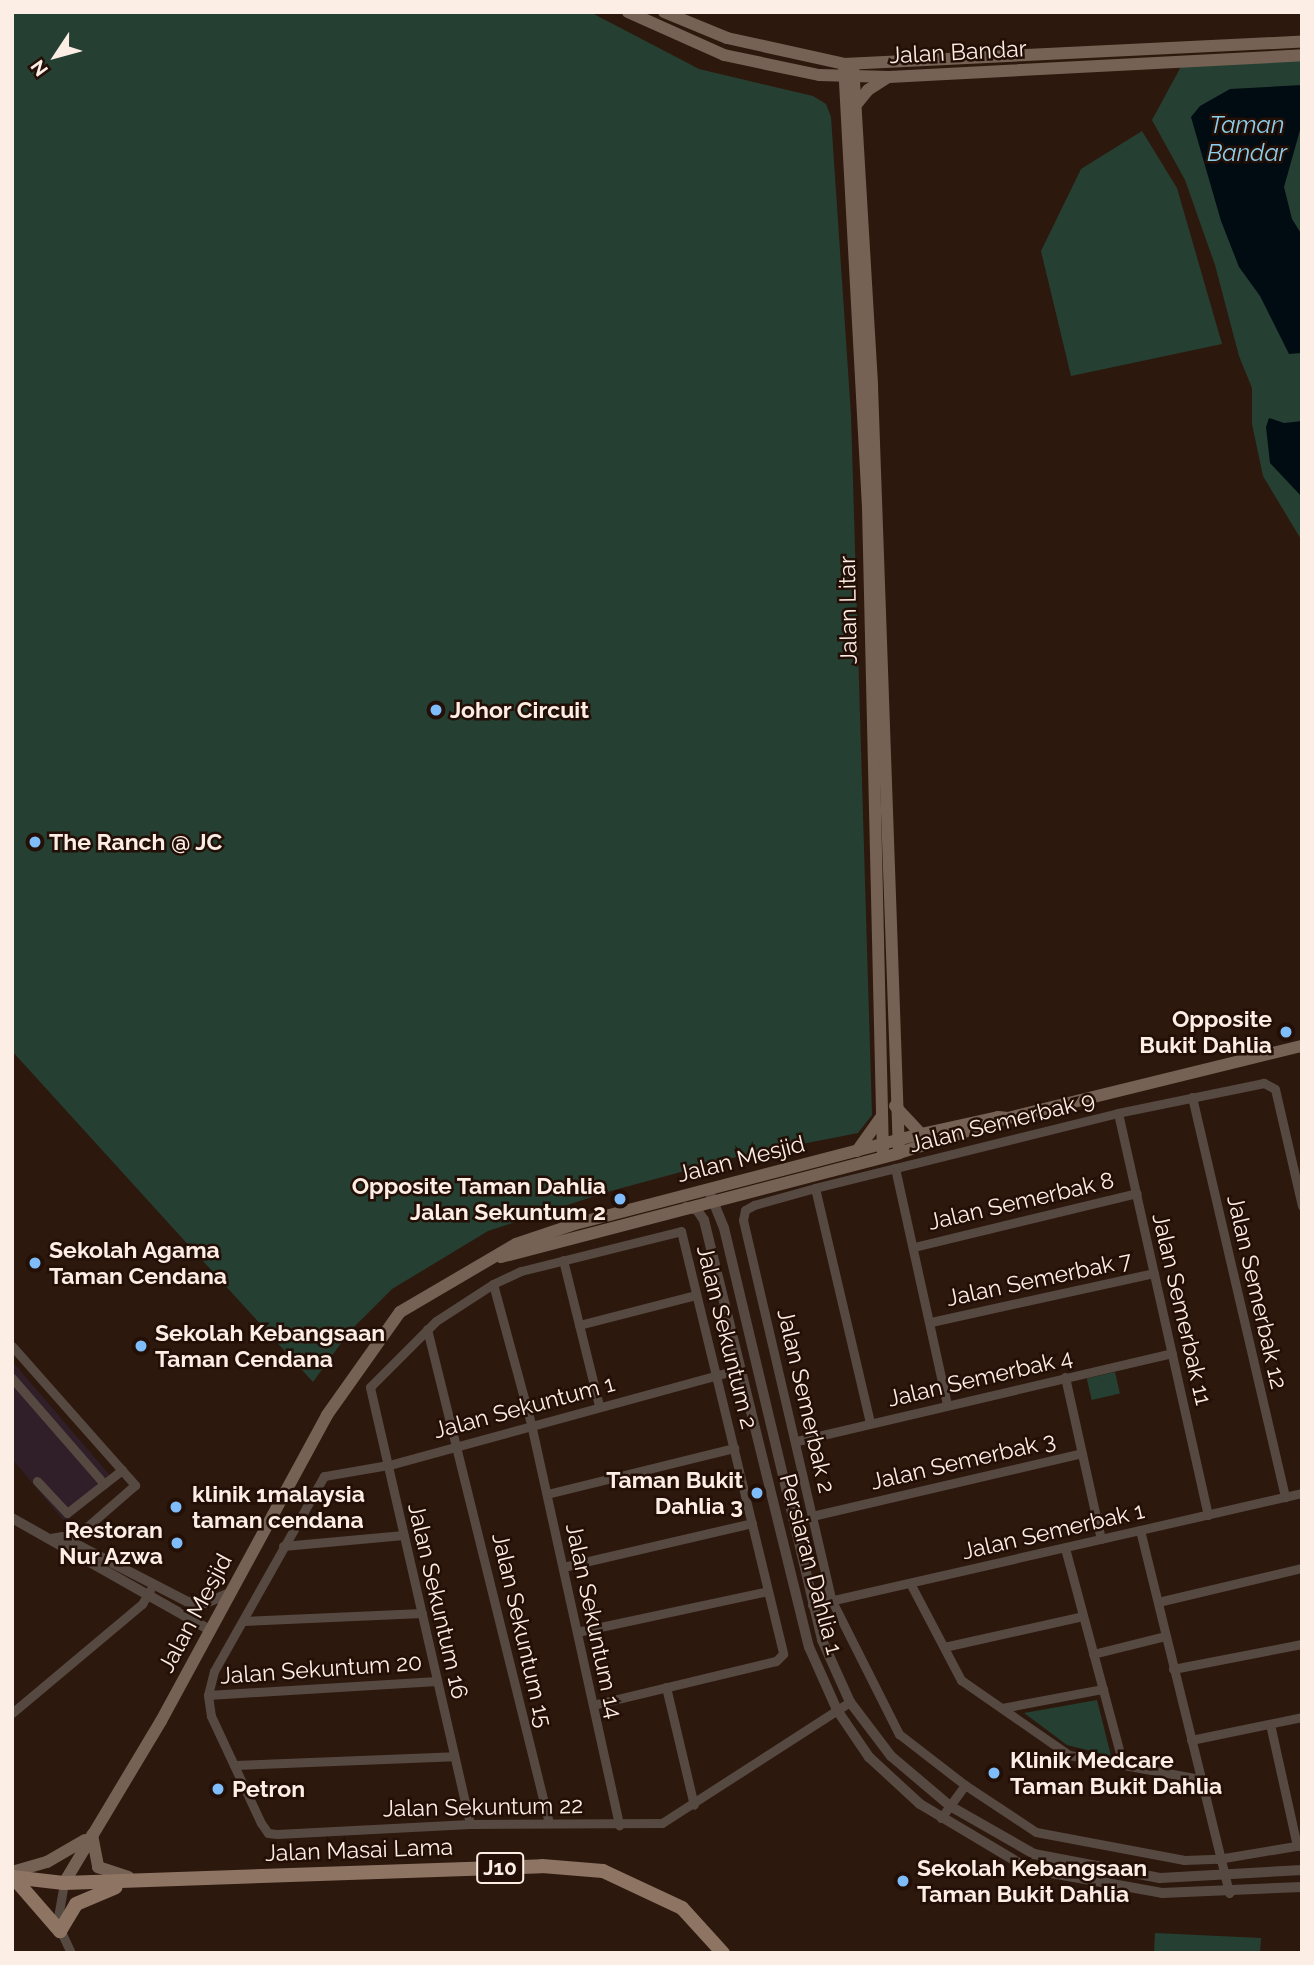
<!DOCTYPE html>
<style>
body{margin:0}
#map{position:relative;width:1314px;height:1965px;overflow:hidden;background:#2d180d;font-family:Raleway,sans-serif}
div>[style]{position:absolute}
.commercial>*{inset:0;background:#301f28}
.green>*{inset:0;background:#254032;transform-origin:0 0}
.water>*{inset:0;background:#000b12}
.minor>*{height:9px;margin:-4.5px;padding:0 4.5px;transform-origin:4.5px;border-radius:4.5px;background:#564941}
.tertiary>*{height:10px;margin:-5px;padding:0 5px;transform-origin:5px;border-radius:5px;background:#564941}
.secondary>*{height:12px;margin:-6px;padding:0 6px;transform-origin:6px;border-radius:6px;background:#766254}
.primary>*{height:14px;margin:-7px;padding:0 7px;transform-origin:7px;border-radius:7px;background:#8e7463}
.dots>*{width:19px;height:19px;translate:-50% -50%;box-sizing:border-box;border:4px solid #230f05;border-radius:50%}
span{translate:-50% -50%;white-space:nowrap;text-align:center;line-height:1.15;-webkit-text-stroke:5px #230f05;paint-order:stroke}
.shield-label span{padding:2px 5px;background:#230f05;border:2px solid;border-radius:5px;-webkit-text-stroke-width:0}
.shield-label{font-size:21px;color:#fcede5;font-weight:700}
.street-label{font-size:23px;color:#fcede5}
.poi-label{font-size:23px;color:#fcede5;font-weight:700}
.left{translate:0 -50%;text-align:left}
.right{translate:-100% -50%;text-align:right}
.water-label{font-size:24px;color:#8bcfec;font-style:italic}
.frame{position:absolute;inset:0;border:14px solid #fcede5;pointer-events:none}
.north{position:absolute;left:21px;top:21px;width:70px;height:70px;-webkit-text-stroke:5px #230f05;paint-order:stroke;rotate:234deg;font-size:19px;font-weight:700;line-height:28px;text-align:center;color:#fcede5}
.north::after{content:'';display:block;margin:auto;width:24px;height:32px;background:#fcede5;clip-path:polygon(50% 0,100% 100%,50% 72%,0 100%)}
</style>
<div id="map">
<div class="commercial">
<div style="clip-path:polygon(12px 1361px,114px 1480px,65px 1522px,12px 1459px)"></div>
</div>
<div class="green">
<div style="clip-path:polygon(12px 12px,590px 12px,699px 69px,813px 96px,826px 104px,831px 117px,851px 415px,872px 1115px,858px 1133px,740px 1156px,607px 1192px,488px 1231px,392px 1289px,349px 1332px,313px 1382px,12px 1051px)"></div>
<div style="clip-path:polygon(1302px 58px,1302px 541px,1263px 476px,1252px 424px,1252px 388px,1239px 356px,1215px 265px,1185px 180px,1152px 120px,1184px 61px)"></div>
<div style="clip-path:polygon(1142px 131px,1177px 188px,1222px 344px,1071px 376px,1041px 251px,1081px 169px)"></div>
<div style="left:1115px;top:1372px;width:22px;height:29px;rotate:77deg"></div>
<div style="clip-path:polygon(1097px 1700px,1111px 1756px,1067px 1745px,1024px 1713px)"></div>
<div style="clip-path:polygon(1155px 1933px,1261px 1938px,1260px 1953px,1154px 1953px)"></div>
</div>
<div class="water">
<div style="clip-path:polygon(1302px 85px,1302px 123px,1284px 187px,1292px 219px,1302px 235px,1302px 353px,1289px 354px,1260px 296px,1239px 267px,1221px 221px,1191px 117px,1200px 106px,1230px 89px)"></div>
<div style="clip-path:polygon(1269px 418px,1284px 423px,1302px 421px,1302px 497px,1270px 463px,1266px 427px)"></div>
</div>
<div class="minor">
<div style="left:1192px;top:1097px;width:411px;rotate:76.9deg"></div>
<div style="left:1118px;top:1113px;width:412px;rotate:77.4deg"></div>
<div style="left:895px;top:1168px;width:242px;rotate:77.6deg"></div>
<div style="left:815px;top:1188px;width:241px;rotate:76.8deg"></div>
<div style="left:1302px;top:1206px;width:120px;rotate:-103deg"></div>
<div style="left:1275px;top:1089px;width:13px;rotate:-151deg"></div>
<div style="left:1264px;top:1083px;width:149px;rotate:168.4deg"></div>
<div style="left:1118px;top:1113px;width:312px;rotate:166.1deg"></div>
<div style="left:815px;top:1188px;width:63px;rotate:164.4deg"></div>
<div style="left:754px;top:1205px;width:10px;rotate:151deg"></div>
<div style="left:745px;top:1210px;width:10px;rotate:101deg"></div>
<div style="left:743px;top:1220px;width:391px;rotate:76.9deg"></div>
<div style="left:832px;top:1601px;width:149px;rotate:63.3deg"></div>
<div style="left:899px;top:1734px;width:83px;rotate:37.7deg"></div>
<div style="left:965px;top:1785px;width:85px;rotate:33.5deg"></div>
<div style="left:1036px;top:1832px;width:151px;rotate:10.7deg"></div>
<div style="left:1184px;top:1860px;width:34px;rotate:-2deg"></div>
<div style="left:1218px;top:1859px;width:85px;rotate:-9.5deg"></div>
<div style="left:914px;top:1247px;width:229px;rotate:-13.6deg"></div>
<div style="left:563px;top:1260px;width:149px;rotate:76.1deg"></div>
<div style="left:493px;top:1284px;width:145px;rotate:74.8deg"></div>
<div style="left:531px;top:1424px;width:411px;rotate:77.6deg"></div>
<div style="left:931px;top:1322px;width:228px;rotate:-12.4deg"></div>
<div style="left:579px;top:1325px;width:117px;rotate:-14.4deg"></div>
<div style="left:427px;top:1329px;width:509px;rotate:76.13deg"></div>
<div style="left:12px;top:1346px;width:186px;rotate:48.5deg"></div>
<div style="left:135px;top:1485px;width:93px;rotate:138.9deg"></div>
<div style="left:740px;top:1369px;width:365px;rotate:164.7deg"></div>
<div style="left:388px;top:1465px;width:65px;rotate:170.2deg"></div>
<div style="left:324px;top:1476px;width:224px;rotate:119.4deg"></div>
<div style="left:214px;top:1671px;width:25px;rotate:104deg"></div>
<div style="left:208px;top:1695px;width:21px;rotate:82deg"></div>
<div style="left:211px;top:1716px;width:118px;rotate:65deg"></div>
<div style="left:261px;top:1823px;width:12px;rotate:55deg"></div>
<div style="left:268px;top:1833px;width:9px;rotate:6deg"></div>
<div style="left:277px;top:1834px;width:193px;rotate:-3deg"></div>
<div style="left:470px;top:1824px;width:192px;rotate:-0.3deg"></div>
<div style="left:662px;top:1823px;width:224px;rotate:-32.8deg"></div>
<div style="left:1065px;top:1377px;width:166px;rotate:77.5deg"></div>
<div style="left:12px;top:1378px;width:140px;rotate:49deg"></div>
<div style="left:104px;top:1484px;width:47px;rotate:141.9deg"></div>
<div style="left:67px;top:1513px;width:44px;rotate:-133.2deg"></div>
<div style="left:797px;top:1441px;width:385px;rotate:-13.2deg"></div>
<div style="left:104px;top:1484px;width:23px;rotate:-38deg"></div>
<div style="left:547px;top:1494px;width:193px;rotate:-13.8deg"></div>
<div style="left:812px;top:1516px;width:277px;rotate:-13.1deg"></div>
<div style="left:1140px;top:1530px;width:374px;rotate:76.2deg"></div>
<div style="left:283px;top:1546px;width:121px;rotate:-5.2deg"></div>
<div style="left:1065px;top:1548px;width:224px;rotate:75deg"></div>
<div style="left:563px;top:1567px;width:194px;rotate:-13.1deg"></div>
<div style="left:910px;top:1583px;width:110px;rotate:62.3deg"></div>
<div style="left:961px;top:1680px;width:131px;rotate:34.8deg"></div>
<div style="left:1069px;top:1755px;width:133px;rotate:10.4deg"></div>
<div style="left:1158px;top:1602px;width:148px;rotate:-13.3deg"></div>
<div style="left:812px;top:1605px;width:503px;rotate:-12.88deg"></div>
<div style="left:243px;top:1621px;width:179px;rotate:-2.6deg"></div>
<div style="left:577px;top:1632px;width:195px;rotate:-12.1deg"></div>
<div style="left:944px;top:1647px;width:142px;rotate:-12.6deg"></div>
<div style="left:1093px;top:1654px;width:74px;rotate:-14deg"></div>
<div style="left:1173px;top:1669px;width:131px;rotate:-11deg"></div>
<div style="left:666px;top:1687px;width:121px;rotate:76.7deg"></div>
<div style="left:208px;top:1695px;width:229px;rotate:-3.5deg"></div>
<div style="left:1002px;top:1708px;width:103px;rotate:-10.7deg"></div>
<div style="left:12px;top:1713px;width:170px;rotate:-40deg"></div>
<div style="left:142px;top:1604px;width:16px;rotate:-60deg"></div>
<div style="left:1270px;top:1724px;width:125px;rotate:77.5deg"></div>
<div style="left:1191px;top:1740px;width:113px;rotate:-11.7deg"></div>
<div style="left:234px;top:1765px;width:220px;rotate:-2.3deg"></div>
<div style="left:941px;top:1818px;width:41px;rotate:-54deg"></div>
<div style="left:470px;top:1824px;width:448px;rotate:-102.9deg"></div>
<div style="left:370px;top:1387px;width:93px;rotate:-45deg"></div>
<div style="left:436px;top:1321px;width:68px;rotate:-33deg"></div>
<div style="left:493px;top:1284px;width:31px;rotate:-25deg"></div>
<div style="left:521px;top:1271px;width:165px;rotate:-14deg"></div>
<div style="left:681px;top:1231px;width:435px;rotate:76.4deg"></div>
<div style="left:783px;top:1654px;width:10px;rotate:135deg"></div>
<div style="left:776px;top:1661px;width:188px;rotate:166.5deg"></div>
<div style="left:64px;top:1883px;width:41px;rotate:99.9deg"></div>
<div style="left:57px;top:1923px;width:33px;rotate:65deg"></div>
</div>
<div class="tertiary">
<div style="left:711px;top:1196px;width:35px;rotate:68deg"></div>
<div style="left:724px;top:1228px;width:423px;rotate:76.6deg"></div>
<div style="left:822px;top:1640px;width:68px;rotate:65.7deg"></div>
<div style="left:850px;top:1702px;width:68px;rotate:52.8deg"></div>
<div style="left:891px;top:1756px;width:77px;rotate:40.3deg"></div>
<div style="left:950px;top:1806px;width:97px;rotate:29.7deg"></div>
<div style="left:1034px;top:1854px;width:128px;rotate:10.8deg"></div>
<div style="left:1160px;top:1878px;width:142px;rotate:-3.2deg"></div>
<div style="left:686px;top:1207px;width:11px;rotate:15deg"></div>
<div style="left:697px;top:1210px;width:12px;rotate:55deg"></div>
<div style="left:704px;top:1220px;width:440px;rotate:76.2deg"></div>
<div style="left:809px;top:1647px;width:69px;rotate:66deg"></div>
<div style="left:837px;top:1710px;width:57px;rotate:55.8deg"></div>
<div style="left:869px;top:1757px;width:69px;rotate:42.7deg"></div>
<div style="left:920px;top:1804px;width:127px;rotate:30.8deg"></div>
<div style="left:1029px;top:1869px;width:135px;rotate:10.2deg"></div>
<div style="left:1162px;top:1893px;width:140px;rotate:-2.5deg"></div>
<div style="left:12px;top:1518px;width:227px;rotate:29.5deg"></div>
<div style="left:51px;top:1539px;width:11px;rotate:-10deg"></div>
<div style="left:62px;top:1537px;width:142px;rotate:27.3deg"></div>
<div style="left:188px;top:1602px;width:18px;rotate:3deg"></div>
<div style="left:206px;top:1603px;width:26px;rotate:-23deg"></div>
</div>
<div class="secondary">
<div style="left:628px;top:12px;width:105px;rotate:24.1deg"></div>
<div style="left:724px;top:55px;width:97px;rotate:11.9deg"></div>
<div style="left:819px;top:75px;width:70px;rotate:1.6deg"></div>
<div style="left:889px;top:77px;width:414px;rotate:-3deg"></div>
<div style="left:664px;top:12px;width:68px;rotate:22.4deg"></div>
<div style="left:727px;top:38px;width:120px;rotate:12.5deg"></div>
<div style="left:844px;top:64px;width:459px;rotate:-2.8deg"></div>
<div style="left:844px;top:64px;width:445px;rotate:86.9deg"></div>
<div style="left:868px;top:508px;width:648px;rotate:88.67deg"></div>
<div style="left:853px;top:64px;width:323px;rotate:86.6deg"></div>
<div style="left:872px;top:386px;width:767px;rotate:87.98deg"></div>
<div style="left:855px;top:106px;width:21px;rotate:-51deg"></div>
<div style="left:868px;top:90px;width:24px;rotate:-33deg"></div>
<div style="left:895px;top:1106px;width:38px;rotate:47deg"></div>
<div style="left:857px;top:1151px;width:43px;rotate:-54.5deg"></div>
<div style="left:501px;top:1257px;width:411px;rotate:-14.6deg"></div>
<div style="left:899px;top:1153px;width:114px;rotate:-17.8deg"></div>
<div style="left:1008px;top:1118px;width:303px;rotate:-13.8deg"></div>
<div style="left:92px;top:1835px;width:33px;rotate:79deg"></div>
<div style="left:98px;top:1867px;width:32px;rotate:18deg"></div>
<div style="left:12px;top:1872px;width:36px;rotate:-16deg"></div>
<div style="left:47px;top:1862px;width:44px;rotate:-30.1deg"></div>
<div style="left:64px;top:1883px;width:189px;rotate:-59.1deg"></div>
<div style="left:161px;top:1721px;width:348px;rotate:-61.5deg"></div>
<div style="left:327px;top:1415px;width:126px;rotate:-54.7deg"></div>
<div style="left:400px;top:1312px;width:134px;rotate:-30.4deg"></div>
<div style="left:516px;top:1244px;width:62px;rotate:-18.7deg"></div>
<div style="left:575px;top:1224px;width:358px;rotate:-14.6deg"></div>
<div style="left:921px;top:1134px;width:79px;rotate:-12.4deg"></div>
<div style="left:998px;top:1117px;width:10px;rotate:6deg"></div>
</div>
<div class="primary">
<div style="left:12px;top:1877px;width:52px;rotate:6.6deg"></div>
<div style="left:64px;top:1883px;width:478px;rotate:-2deg"></div>
<div style="left:542px;top:1866px;width:61px;rotate:4.7deg"></div>
<div style="left:603px;top:1871px;width:87px;rotate:25.1deg"></div>
<div style="left:682px;top:1908px;width:61px;rotate:47.7deg"></div>
<div style="left:13px;top:1877px;width:72px;rotate:49deg"></div>
<div style="left:60px;top:1931px;width:31px;rotate:-59deg"></div>
<div style="left:76px;top:1904px;width:43px;rotate:-23deg"></div>
</div>
<div class="dots">
<div style="left:436px;top:710px;background:#7ebdf9"></div>
<div style="left:35px;top:842px;background:#7ebdf9"></div>
<div style="left:1286px;top:1032px;background:#7ebdf9"></div>
<div style="left:620px;top:1199px;background:#7ebdf9"></div>
<div style="left:35px;top:1263px;background:#7ebdf9"></div>
<div style="left:141px;top:1346px;background:#7ebdf9"></div>
<div style="left:757px;top:1493px;background:#7ebdf9"></div>
<div style="left:176px;top:1507px;background:#7ebdf9"></div>
<div style="left:177px;top:1543px;background:#7ebdf9"></div>
<div style="left:994px;top:1773px;background:#7ebdf9"></div>
<div style="left:218px;top:1789px;background:#7ebdf9"></div>
<div style="left:903px;top:1881px;background:#7ebdf9"></div>
</div>
<div class="shield-label">
<span style="left:500px;top:1868px">J10</span>
</div>
<div class="street-label">
<span style="left:958px;top:52px;rotate:-3deg">Jalan Bandar</span>
<span style="left:848px;top:610px;rotate:-91deg">Jalan Litar</span>
<span style="left:1002px;top:1122px;rotate:-14deg">Jalan Semerbak 9</span>
<span style="left:741px;top:1159px;rotate:-14deg">Jalan Mesjid</span>
<span style="left:1021px;top:1201px;rotate:-13deg">Jalan Semerbak 8</span>
<span style="left:1039px;top:1279px;rotate:-12deg">Jalan Semerbak 7</span>
<span style="left:1257px;top:1292px;rotate:77deg">Jalan Semerbak 12</span>
<span style="left:1182px;top:1309px;rotate:77deg">Jalan Semerbak 11</span>
<span style="left:727px;top:1337px;rotate:76deg">Jalan Sekuntum 2</span>
<span style="left:980px;top:1378px;rotate:-13deg">Jalan Semerbak 4</span>
<span style="left:806px;top:1401px;rotate:77deg">Jalan Semerbak 2</span>
<span style="left:524px;top:1407px;rotate:-15deg">Jalan Sekuntum 1</span>
<span style="left:963px;top:1461px;rotate:-13deg">Jalan Semerbak 3</span>
<span style="left:1053px;top:1531px;rotate:-13deg">Jalan Semerbak 1</span>
<span style="left:811px;top:1564px;rotate:75deg">Persiaran Dahlia 1</span>
<span style="left:438px;top:1601px;rotate:77deg">Jalan Sekuntum 16</span>
<span style="left:195px;top:1613px;rotate:-62deg">Jalan Mesjid</span>
<span style="left:594px;top:1621px;rotate:78deg">Jalan Sekuntum 14</span>
<span style="left:522px;top:1630px;rotate:77deg">Jalan Sekuntum 15</span>
<span style="left:321px;top:1669px;rotate:-4deg">Jalan Sekuntum 20</span>
<span style="left:483px;top:1807px;rotate:-1deg">Jalan Sekuntum 22</span>
<span style="left:359px;top:1850px;rotate:-2deg">Jalan Masai Lama</span>
</div>
<div class="poi-label">
<span class="left" style="left:450px;top:710px">Johor Circuit</span>
<span class="left" style="left:49px;top:842px">The Ranch @ JC</span>
<span class="right" style="left:1272px;top:1032px">Opposite<br>Bukit Dahlia</span>
<span class="right" style="left:606px;top:1199px">Opposite Taman Dahlia<br>Jalan Sekuntum 2</span>
<span class="left" style="left:49px;top:1263px">Sekolah Agama<br>Taman Cendana</span>
<span class="left" style="left:155px;top:1346px">Sekolah Kebangsaan<br>Taman Cendana</span>
<span class="right" style="left:743px;top:1493px">Taman Bukit<br>Dahlia 3</span>
<span class="left" style="left:192px;top:1507px">klinik 1malaysia<br>taman cendana</span>
<span class="right" style="left:163px;top:1543px">Restoran<br>Nur Azwa</span>
<span class="left" style="left:1010px;top:1773px">Klinik Medcare<br>Taman Bukit Dahlia</span>
<span class="left" style="left:232px;top:1789px">Petron</span>
<span class="left" style="left:917px;top:1881px">Sekolah Kebangsaan<br>Taman Bukit Dahlia</span>
</div>
<div class="water-label">
<span style="left:1247px;top:139px">Taman<br>Bandar</span>
</div>
<div class="frame"></div>
<div class="north">N</div>
</div>
